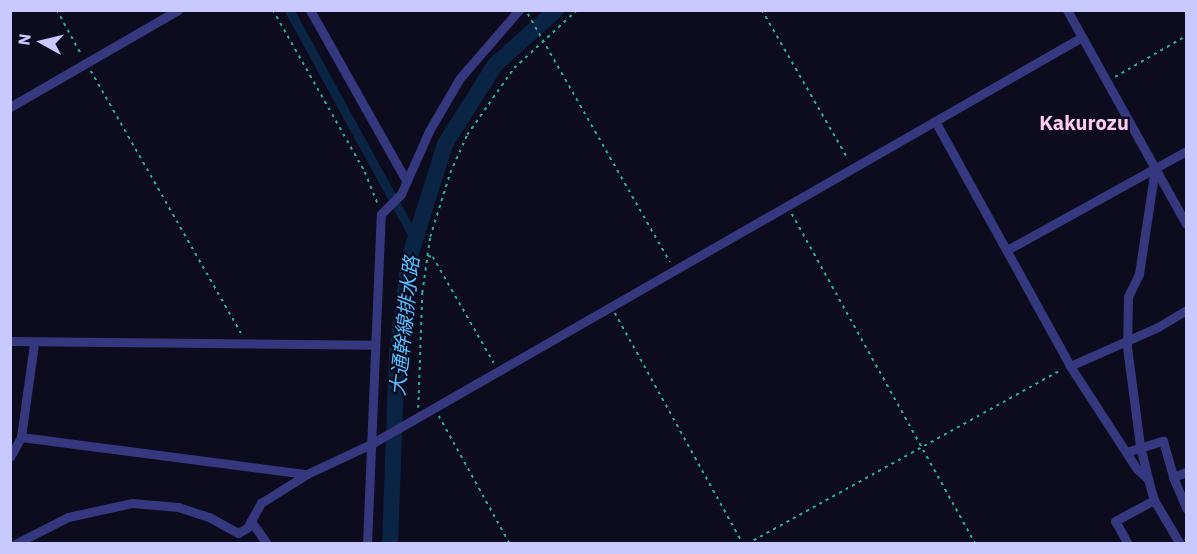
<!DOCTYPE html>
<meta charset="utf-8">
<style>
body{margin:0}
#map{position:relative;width:1197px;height:554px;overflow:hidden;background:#0d0b1e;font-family:"IBM Plex Sans","Noto Sans JP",sans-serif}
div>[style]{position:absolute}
.canal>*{height:9px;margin:-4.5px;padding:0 4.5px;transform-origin:4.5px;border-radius:4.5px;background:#0a2543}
.river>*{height:16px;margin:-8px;padding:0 8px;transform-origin:8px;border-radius:8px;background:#0a2543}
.path>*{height:1.5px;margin-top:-0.75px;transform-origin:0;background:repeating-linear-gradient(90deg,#2ab29e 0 3px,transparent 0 7.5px)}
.street>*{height:9px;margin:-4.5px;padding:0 4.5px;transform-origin:4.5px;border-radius:4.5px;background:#35387f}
span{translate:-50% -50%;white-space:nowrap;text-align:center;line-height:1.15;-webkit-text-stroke:4.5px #0d0b1e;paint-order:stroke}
.neighbourhood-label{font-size:20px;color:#ffcbf0;font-weight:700}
.water-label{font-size:20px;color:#57bfff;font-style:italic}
.frame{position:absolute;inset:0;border:12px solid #cac9ff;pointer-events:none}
.north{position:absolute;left:12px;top:12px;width:60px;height:60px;-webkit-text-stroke:4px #0d0b1e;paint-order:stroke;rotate:278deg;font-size:16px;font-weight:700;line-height:24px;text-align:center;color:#cac9ff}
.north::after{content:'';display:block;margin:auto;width:21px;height:27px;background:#cac9ff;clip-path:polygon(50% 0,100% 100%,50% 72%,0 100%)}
</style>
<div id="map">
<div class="canal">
<div style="left:289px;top:10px;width:261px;rotate:61.2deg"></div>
</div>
<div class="river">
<div style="left:390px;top:544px;width:192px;rotate:-87.9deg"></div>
<div style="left:397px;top:352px;width:94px;rotate:-82.6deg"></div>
<div style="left:409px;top:259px;width:121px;rotate:-72.6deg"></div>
<div style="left:445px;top:144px;width:93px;rotate:-57.7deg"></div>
<div style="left:495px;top:65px;width:82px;rotate:-42deg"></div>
</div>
<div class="path">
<div style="left:57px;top:10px;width:50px;rotate:61.4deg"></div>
<div style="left:273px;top:10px;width:186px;rotate:60.4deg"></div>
<div style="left:365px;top:172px;width:35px;rotate:68deg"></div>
<div style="left:762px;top:10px;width:172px;rotate:60deg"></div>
<div style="left:528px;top:14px;width:286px;rotate:60.2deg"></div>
<div style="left:91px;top:71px;width:302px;rotate:60.2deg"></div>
<div style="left:1115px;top:77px;width:82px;rotate:-30deg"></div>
<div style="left:792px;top:214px;width:378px;rotate:60.9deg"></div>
<div style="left:428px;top:256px;width:5px;rotate:11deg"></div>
<div style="left:433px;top:257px;width:122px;rotate:60.1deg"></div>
<div style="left:615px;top:313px;width:264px;rotate:61deg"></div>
<div style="left:418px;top:408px;width:115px;rotate:-88deg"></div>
<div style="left:422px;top:293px;width:57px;rotate:-81.9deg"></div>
<div style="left:430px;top:237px;width:67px;rotate:-72.6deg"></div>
<div style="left:450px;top:173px;width:42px;rotate:-65.9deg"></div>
<div style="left:467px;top:135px;width:82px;rotate:-55deg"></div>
<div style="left:514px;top:68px;width:86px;rotate:-42.6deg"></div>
<div style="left:439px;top:416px;width:146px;rotate:61deg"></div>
<div style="left:747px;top:544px;width:359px;rotate:-29deg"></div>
</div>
<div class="street">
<div style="left:310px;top:10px;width:197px;rotate:60.6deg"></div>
<div style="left:1067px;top:10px;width:245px;rotate:60.9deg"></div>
<div style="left:10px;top:107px;width:194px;rotate:-30deg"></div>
<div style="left:935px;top:121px;width:280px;rotate:61.1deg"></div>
<div style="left:1070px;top:366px;width:123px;rotate:57deg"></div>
<div style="left:1137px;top:469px;width:15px;rotate:42deg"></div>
<div style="left:1155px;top:168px;width:107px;rotate:98.6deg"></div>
<div style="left:1139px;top:274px;width:25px;rotate:116deg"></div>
<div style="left:1128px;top:297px;width:50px;rotate:91.1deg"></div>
<div style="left:1127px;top:347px;width:100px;rotate:82.5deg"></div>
<div style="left:1140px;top:446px;width:34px;rotate:76deg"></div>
<div style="left:1148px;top:479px;width:22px;rotate:74deg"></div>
<div style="left:1154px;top:500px;width:51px;rotate:59.4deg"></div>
<div style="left:1007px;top:250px;width:205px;rotate:-28.9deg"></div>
<div style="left:10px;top:341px;width:365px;rotate:0.6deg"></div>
<div style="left:1070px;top:366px;width:96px;rotate:-23.9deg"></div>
<div style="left:1158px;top:327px;width:33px;rotate:-31deg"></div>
<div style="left:21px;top:437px;width:288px;rotate:7.4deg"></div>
<div style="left:1126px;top:452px;width:39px;rotate:-17deg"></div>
<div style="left:1163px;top:441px;width:37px;rotate:74deg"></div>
<div style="left:1173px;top:477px;width:34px;rotate:67deg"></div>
<div style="left:10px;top:457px;width:23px;rotate:-61deg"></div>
<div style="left:21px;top:437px;width:95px;rotate:-82.1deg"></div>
<div style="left:1173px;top:477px;width:14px;rotate:-21deg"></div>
<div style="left:251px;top:521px;width:28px;rotate:55deg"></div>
<div style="left:15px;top:544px;width:59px;rotate:-27deg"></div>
<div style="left:68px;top:517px;width:66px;rotate:-12.3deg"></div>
<div style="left:132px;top:503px;width:46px;rotate:5deg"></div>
<div style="left:178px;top:507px;width:33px;rotate:18deg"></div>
<div style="left:209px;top:517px;width:33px;rotate:29deg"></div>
<div style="left:238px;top:533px;width:10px;rotate:-29deg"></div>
<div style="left:247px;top:528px;width:29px;rotate:-61deg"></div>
<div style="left:261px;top:503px;width:54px;rotate:-32.2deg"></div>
<div style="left:307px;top:474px;width:71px;rotate:-25.1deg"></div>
<div style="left:371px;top:444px;width:819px;rotate:-29.79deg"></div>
<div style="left:367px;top:544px;width:330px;rotate:-87.6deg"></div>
<div style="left:381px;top:214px;width:28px;rotate:-45deg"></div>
<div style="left:401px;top:194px;width:69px;rotate:-66deg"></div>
<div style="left:429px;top:131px;width:61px;rotate:-59.7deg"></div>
<div style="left:460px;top:78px;width:90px;rotate:-49.1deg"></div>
<div style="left:1128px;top:544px;width:26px;rotate:-119deg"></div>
<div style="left:1115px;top:521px;width:44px;rotate:-28.3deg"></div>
</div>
<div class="neighbourhood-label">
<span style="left:1084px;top:122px">Kakurozu</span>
</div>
<div class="water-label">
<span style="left:404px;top:326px;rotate:-84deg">大通幹線排水路</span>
</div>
<div class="frame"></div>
<div class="north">N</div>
</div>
